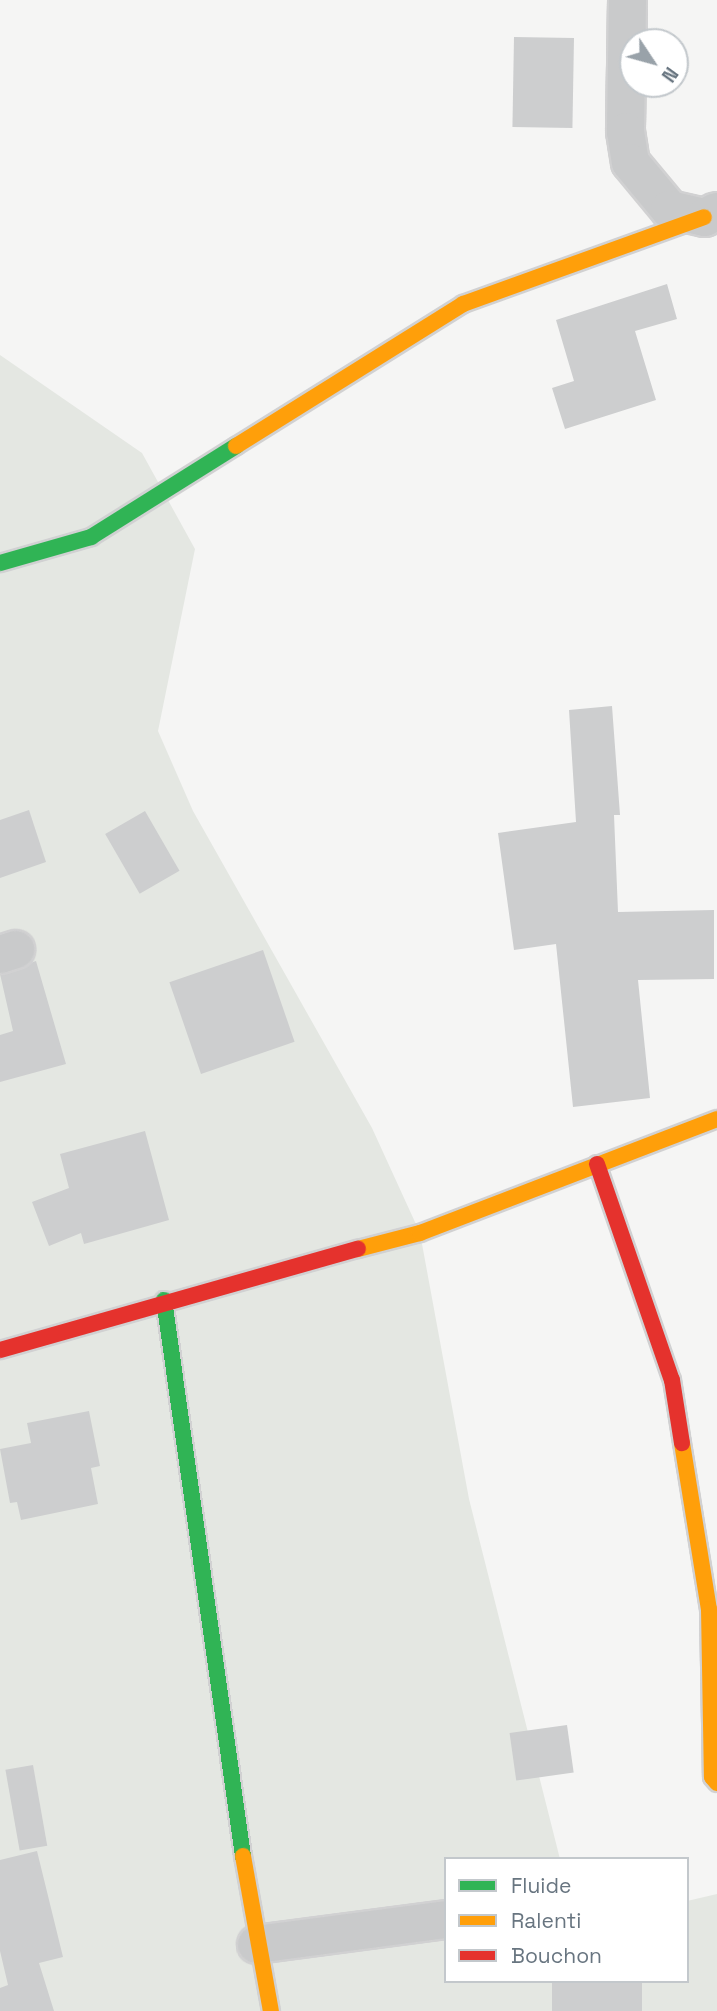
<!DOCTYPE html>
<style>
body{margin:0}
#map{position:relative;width:717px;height:2011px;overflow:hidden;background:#f5f5f4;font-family:"Space Grotesk",sans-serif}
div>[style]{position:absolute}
.green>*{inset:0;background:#e4e7e2}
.building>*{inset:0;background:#cdcecf;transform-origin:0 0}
.roads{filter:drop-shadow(2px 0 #d1d1d2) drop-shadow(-2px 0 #d1d1d2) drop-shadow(0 2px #d1d1d2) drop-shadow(0 -2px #d1d1d2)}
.street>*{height:37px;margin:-18.5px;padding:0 18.5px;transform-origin:18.5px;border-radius:18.5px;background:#c9cacb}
.fast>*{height:16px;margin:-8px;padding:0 8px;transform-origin:8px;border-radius:8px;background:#30b455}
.slow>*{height:16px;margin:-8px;padding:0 8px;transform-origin:8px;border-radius:8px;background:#ff9f0a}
.jam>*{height:16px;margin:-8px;padding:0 8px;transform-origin:8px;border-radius:8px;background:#e5322d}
span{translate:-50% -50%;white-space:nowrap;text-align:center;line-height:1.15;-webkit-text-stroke:7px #fff;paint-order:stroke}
.legend{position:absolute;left:444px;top:1857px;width:245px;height:126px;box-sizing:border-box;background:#fff;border:2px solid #c3c8cc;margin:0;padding:9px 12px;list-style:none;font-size:21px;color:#687580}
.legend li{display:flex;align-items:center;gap:14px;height:35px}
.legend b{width:35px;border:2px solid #c3c8cc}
.north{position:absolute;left:619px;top:28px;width:70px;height:70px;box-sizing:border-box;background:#fff;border:2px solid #c3c8cc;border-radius:50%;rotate:126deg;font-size:19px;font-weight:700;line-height:28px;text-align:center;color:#687580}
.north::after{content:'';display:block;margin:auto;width:24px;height:32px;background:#99a2a9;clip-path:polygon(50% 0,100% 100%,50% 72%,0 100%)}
</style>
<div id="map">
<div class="green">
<div style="clip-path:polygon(0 355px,142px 453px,195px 549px,158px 731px,193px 811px,372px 1128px,420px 1233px,469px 1499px,560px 1859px,446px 1859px,446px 1981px,687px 1981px,687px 1901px,717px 1894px,717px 2011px,0 2011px)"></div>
</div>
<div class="building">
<div style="left:514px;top:37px;width:60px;height:90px;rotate:1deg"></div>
<div style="clip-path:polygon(667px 284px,677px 319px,635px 331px,656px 400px,565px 429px,552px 388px,574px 381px,556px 320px)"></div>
<div style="clip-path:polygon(612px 706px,620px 815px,614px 815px,618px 912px,714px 910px,714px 979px,638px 980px,650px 1098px,573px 1107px,556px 944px,514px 950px,498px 833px,576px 822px,569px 710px)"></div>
<div style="clip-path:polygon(29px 810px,46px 862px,0 878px,0 820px)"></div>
<div style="left:145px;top:811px;width:69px;height:46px;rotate:60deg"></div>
<div style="left:263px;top:950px;width:97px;height:99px;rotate:71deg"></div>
<div style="clip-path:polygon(36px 961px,66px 1064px,0 1082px,0 1035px,13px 1031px,0 974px)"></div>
<div style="clip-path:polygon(145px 1131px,169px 1220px,84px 1244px,81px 1233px,49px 1246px,32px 1202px,69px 1188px,60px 1154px)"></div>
<div style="clip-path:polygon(89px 1411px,100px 1466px,91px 1468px,98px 1504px,21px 1520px,17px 1502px,10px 1503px,0 1449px,31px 1443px,27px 1423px)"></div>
<div style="left:567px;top:1725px;width:48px;height:58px;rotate:82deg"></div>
<div style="left:33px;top:1765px;width:82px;height:28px;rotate:80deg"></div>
<div style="clip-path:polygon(37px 1851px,63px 1957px,39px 1963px,54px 2011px,0 2011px,0 1988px,8px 1985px,0 1951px,0 1860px)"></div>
<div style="left:552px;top:1981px;width:90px;height:30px"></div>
</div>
<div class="roads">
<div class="street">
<div style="left:627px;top:0;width:131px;rotate:90.9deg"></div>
<div style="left:625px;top:131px;width:31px;rotate:81deg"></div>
<div style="left:630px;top:162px;width:61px;rotate:50.3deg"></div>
<div style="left:669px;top:209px;width:36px;rotate:13deg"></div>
<div style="left:704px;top:217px;width:13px;rotate:-27deg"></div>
<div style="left:0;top:954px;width:16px;rotate:-18deg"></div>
<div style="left:256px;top:1944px;width:192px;rotate:-7.5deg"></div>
</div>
<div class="fast">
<div style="left:0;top:563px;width:95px;rotate:-15.9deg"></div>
<div style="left:91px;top:537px;width:171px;rotate:-32.1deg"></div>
<div style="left:164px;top:1300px;width:562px;rotate:81.91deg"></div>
</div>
<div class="slow">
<div style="left:236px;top:446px;width:268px;rotate:-32deg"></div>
<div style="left:463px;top:304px;width:256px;rotate:-19.8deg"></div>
<div style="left:358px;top:1249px;width:64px;rotate:-14.5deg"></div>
<div style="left:420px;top:1233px;width:318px;rotate:-21deg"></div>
<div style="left:682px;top:1443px;width:168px;rotate:80.8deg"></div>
<div style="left:709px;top:1609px;width:168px;rotate:89deg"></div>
<div style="left:712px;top:1777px;width:8px;rotate:50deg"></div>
<div style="left:243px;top:1856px;width:158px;rotate:79.8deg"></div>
</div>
<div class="jam">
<div style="left:597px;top:1164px;width:229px;rotate:70.9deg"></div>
<div style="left:672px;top:1380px;width:64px;rotate:81deg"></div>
<div style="left:0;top:1350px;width:372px;rotate:-15.8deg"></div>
</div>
</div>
<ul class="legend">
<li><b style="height:9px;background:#30b455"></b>Fluide</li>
<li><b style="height:9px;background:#ff9f0a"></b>Ralenti</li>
<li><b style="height:9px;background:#e5322d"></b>Bouchon</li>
</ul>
<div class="north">N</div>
</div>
